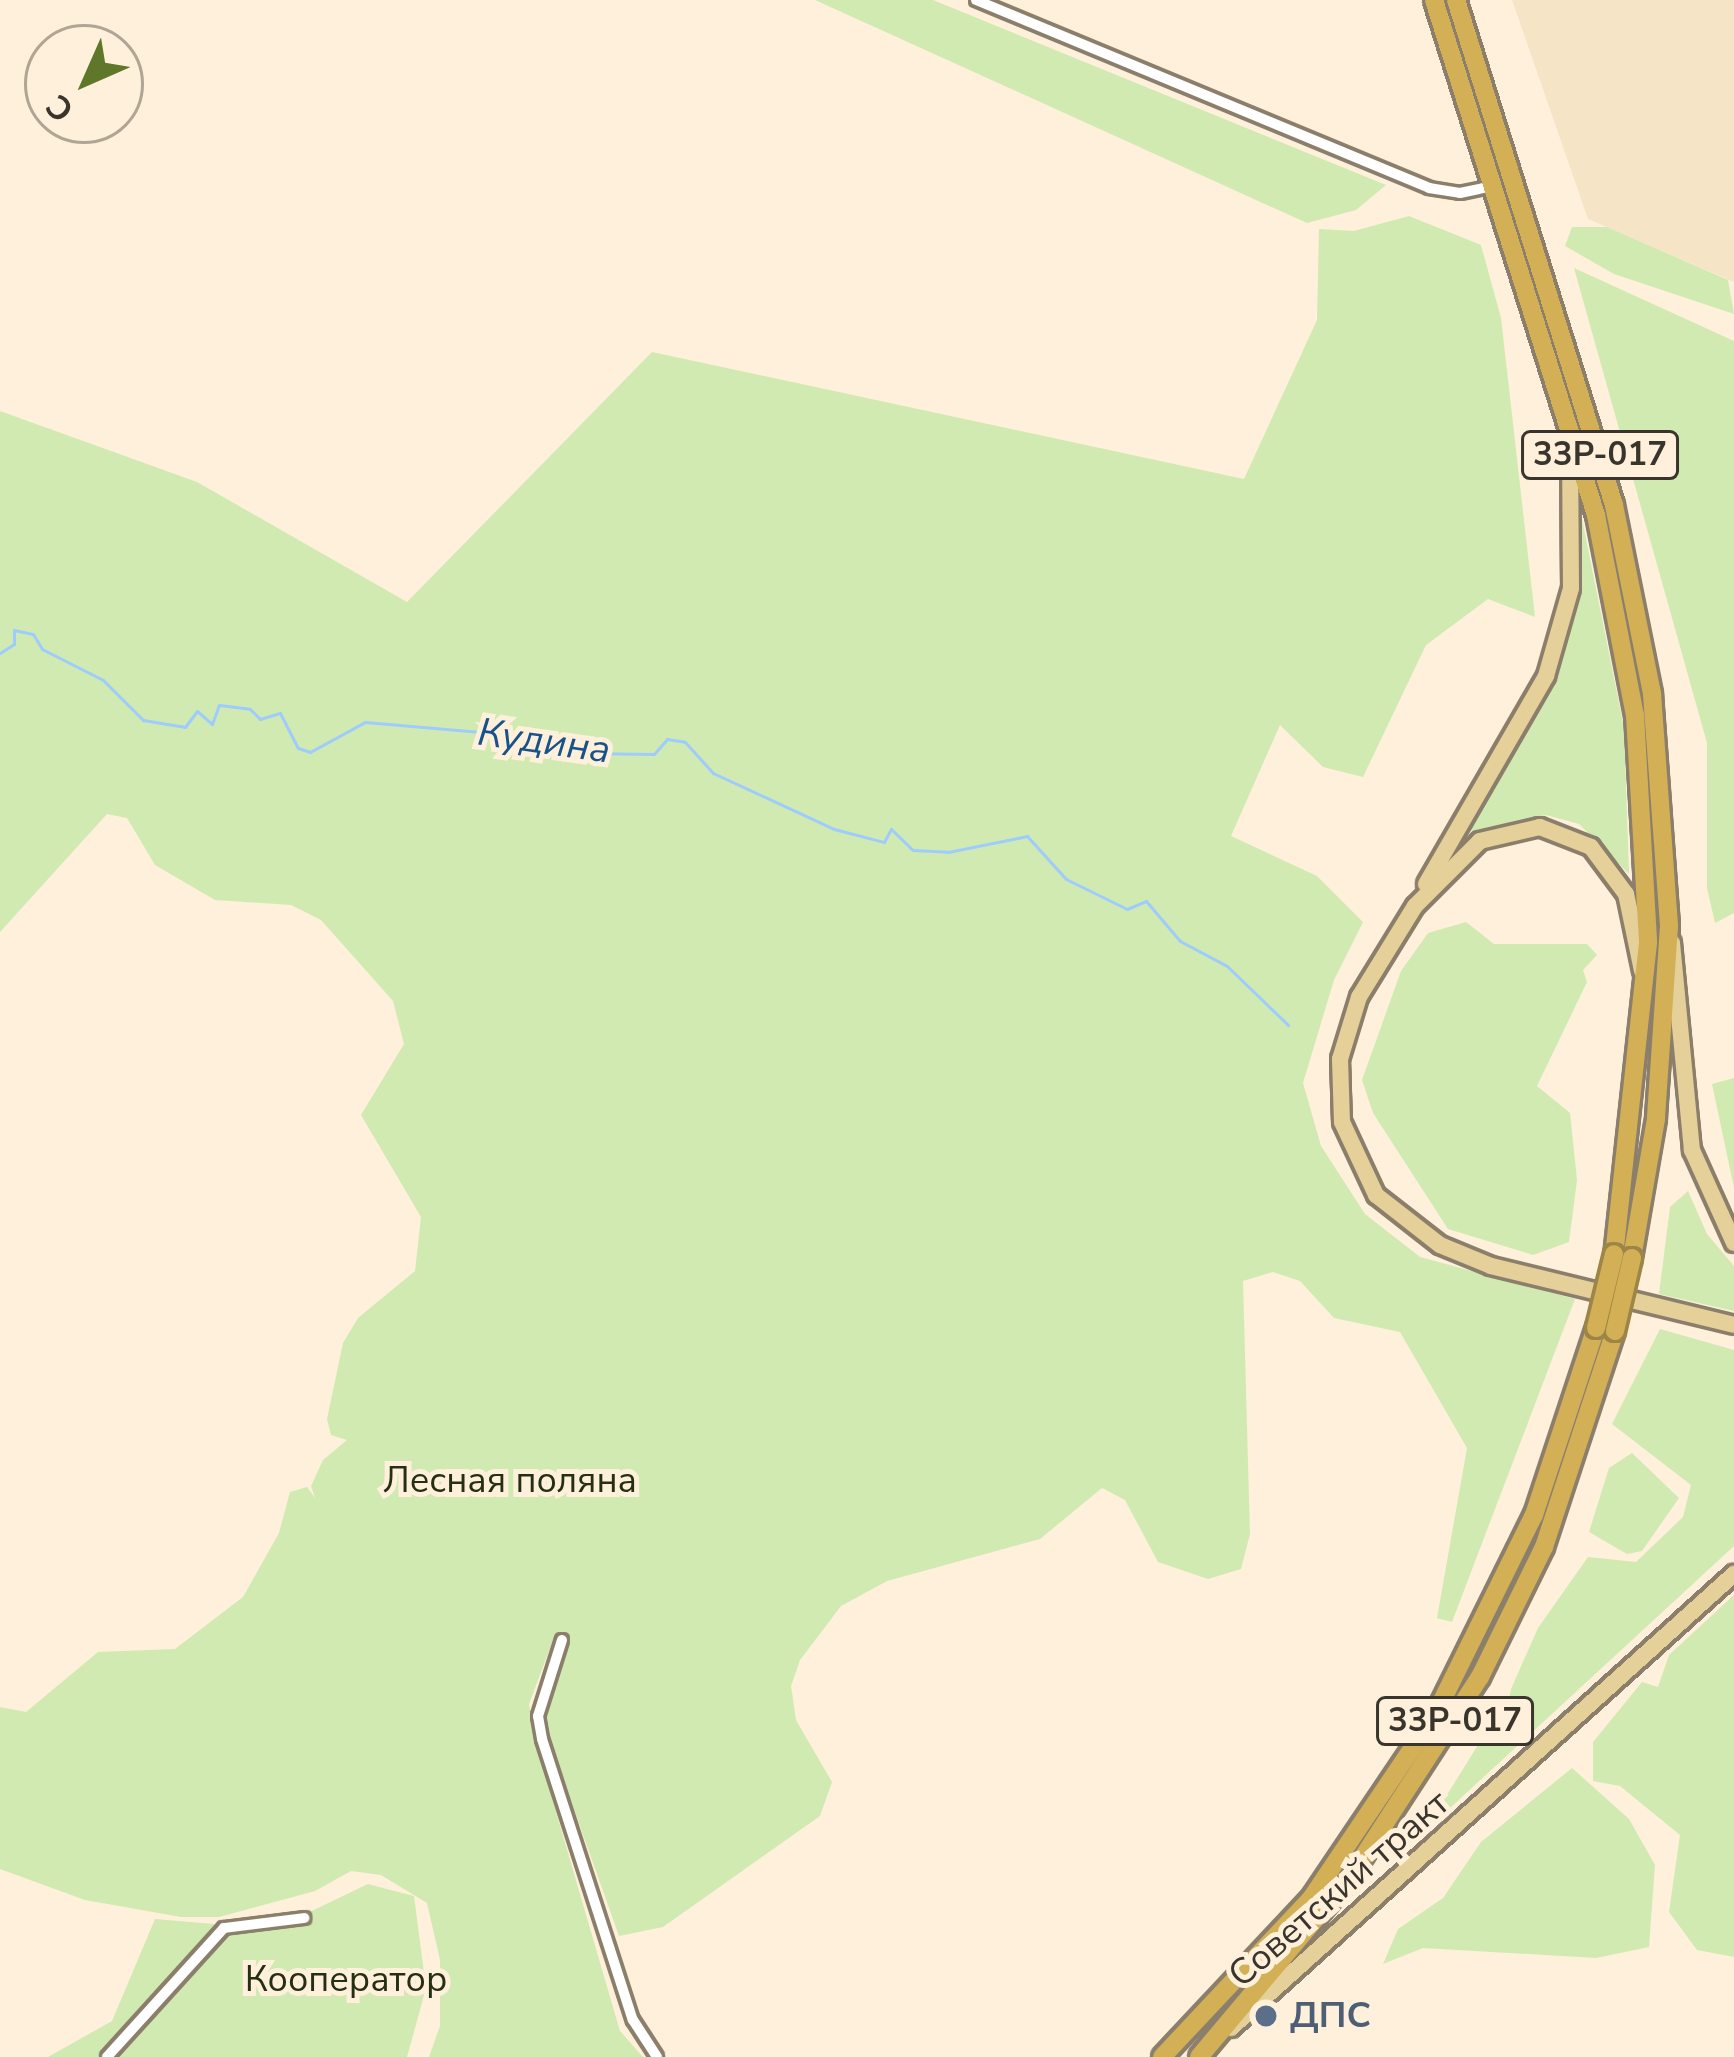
<!DOCTYPE html>
<meta charset="utf-8">
<style>
body{margin:0}
#map{position:relative;width:1734px;height:2057px;overflow:hidden;background:#fef0da;font-family:"Nunito Sans",sans-serif}
div>[style]{position:absolute}
.built>*{inset:0;background:#f6e4c7}
.green>*{inset:0;background:#d1eab2}
.stream>*{height:3px;margin:-1.5px;padding:0 1.5px;transform-origin:1.5px;border-radius:1.5px;background:#9eccfc}
.roads{filter:drop-shadow(3px 0 #8b7f6b) drop-shadow(-3px 0 #8b7f6b) drop-shadow(0 3px #8b7f6b) drop-shadow(0 -3px #8b7f6b)}
.street>*{height:10px;margin:-5px;padding:0 5px;transform-origin:5px;border-radius:5px;background:#fff}
.primary>*{height:16px;margin:-8px;padding:0 8px;transform-origin:8px;border-radius:8px;background:#e5d099}
.highway>*{height:18px;margin:-9px;padding:0 9px;transform-origin:9px;border-radius:9px;background:#d3b055}
.bridges{filter:drop-shadow(3px 0 #9d8547) drop-shadow(-3px 0 #9d8547) drop-shadow(0 3px #9d8547) drop-shadow(0 -3px #9d8547)}
.highway-bridge>*{height:18px;margin:-9px;padding:0 9px;transform-origin:9px;border-radius:9px;background:#d3b055}
.dots>*{width:33px;height:33px;translate:-50% -50%;box-sizing:border-box;border:6px solid #fef0da;border-radius:50%}
span{translate:-50% -50%;white-space:nowrap;text-align:center;line-height:1.15;-webkit-text-stroke:10px #fef0da;paint-order:stroke}
.shield-label span{padding:3px 9px;background:#fef0da;border:3px solid;border-radius:9px;-webkit-text-stroke-width:0}
.shield-label{font-size:33px;color:#3a352c;font-weight:700}
.park-label{font-size:36px;color:#243011}
.street-label{font-size:36px;color:#3a352c}
.service-label{font-size:36px;color:#4e5e75;font-weight:700}
.left{translate:0 -50%;text-align:left}
.water-label{font-size:39px;color:#175289;font-style:italic}
.north{position:absolute;left:24px;top:24px;width:120px;height:120px;box-sizing:border-box;background:#fef0da;border:3px solid #b0a594;border-radius:50%;rotate:225deg;font-size:33px;font-weight:700;line-height:48px;text-align:center;color:#3a352c}
.north::after{content:'';display:block;margin:auto;width:42px;height:54px;background:#5e772a;clip-path:polygon(50% 0,100% 100%,50% 72%,0 100%)}
</style>
<div id="map">
<div class="built">
<div style="clip-path:polygon(1512px 0,1734px 0,1734px 282px,1588px 219px)"></div>
</div>
<div class="green">
<div style="clip-path:polygon(815px 0,933px 0,1386px 185px,1356px 210px,1307px 223px)"></div>
<div style="clip-path:polygon(1409px 216px,1481px 245px,1501px 318px,1535px 617px,1488px 599px,1426px 645px,1363px 777px,1323px 767px,1280px 725px,1231px 836px,1317px 876px,1363px 922px,1334px 980px,1303px 1083px,1321px 1146px,1365px 1214px,1420px 1257px,1575px 1299px,1452px 1622px,1437px 1618px,1467px 1448px,1400px 1332px,1334px 1318px,1300px 1281px,1273px 1272px,1243px 1281px,1250px 1534px,1241px 1569px,1208px 1579px,1158px 1562px,1125px 1500px,1102px 1488px,1040px 1539px,887px 1581px,841px 1606px,800px 1660px,791px 1686px,796px 1720px,832px 1782px,820px 1816px,663px 1927px,619px 1936px,544px 1725px,569px 1643px,553px 1640px,529px 1704px,535px 1740px,620px 2031px,643px 2057px,429px 2057px,440px 2026px,440px 1960px,427px 1903px,381px 1875px,351px 1871px,315px 1891px,219px 1917px,181px 1917px,85px 1900px,0 1869px,0 1707px,26px 1712px,98px 1652px,175px 1649px,243px 1597px,279px 1533px,290px 1492px,307px 1487px,315px 1498px,311px 1486px,323px 1460px,347px 1440px,331px 1435px,327px 1419px,343px 1343px,358px 1318px,415px 1271px,421px 1217px,361px 1115px,404px 1044px,393px 1001px,321px 920px,291px 905px,215px 900px,155px 865px,127px 818px,107px 814px,0 932px,0 411px,197px 482px,407px 602px,652px 352px,1244px 479px,1317px 320px,1319px 229px,1354px 231px)"></div>
<div style="clip-path:polygon(1572px 227px,1607px 227px,1728px 280px,1734px 314px,1614px 274px,1565px 246px)"></div>
<div style="clip-path:polygon(1574px 268px,1734px 341px,1734px 913px,1715px 923px,1707px 888px,1707px 743px)"></div>
<div style="clip-path:polygon(1580px 509px,1624px 728px,1629px 874px,1579px 824px,1546px 815px,1472px 832px,1470px 825px,1554px 687px,1582px 568px)"></div>
<div style="clip-path:polygon(1466px 922px,1494px 944px,1587px 944px,1597px 955px,1583px 970px,1587px 982px,1537px 1086px,1570px 1113px,1577px 1180px,1569px 1242px,1533px 1255px,1448px 1229px,1373px 1113px,1362px 1080px,1401px 971px,1428px 933px)"></div>
<div style="clip-path:polygon(1734px 1078px,1734px 1188px,1712px 1084px)"></div>
<div style="clip-path:polygon(1688px 1191px,1707px 1234px,1734px 1266px,1734px 1311px,1659px 1294px,1670px 1207px)"></div>
<div style="clip-path:polygon(1660px 1329px,1734px 1350px,1734px 1546px,1424px 1832px,1486px 1732px,1503px 1731px,1511px 1689px,1538px 1628px,1588px 1557px,1636px 1562px,1683px 1517px,1691px 1485px,1612px 1424px)"></div>
<div style="clip-path:polygon(1632px 1453px,1679px 1498px,1642px 1551px,1627px 1554px,1589px 1532px,1609px 1468px)"></div>
<div style="clip-path:polygon(1734px 1595px,1734px 1957px,1697px 1950px,1669px 1912px,1680px 1835px,1620px 1786px,1593px 1781px,1593px 1742px,1642px 1682px,1658px 1687px,1669px 1655px)"></div>
<div style="clip-path:polygon(1572px 1768px,1629px 1819px,1655px 1865px,1649px 1947px,1596px 1958px,1423px 1948px,1383px 1964px,1398px 1929px,1443px 1898px,1481px 1842px)"></div>
<div style="clip-path:polygon(368px 1884px,414px 1896px,426px 1988px,407px 2057px,48px 2057px,112px 2021px,155px 1919px,274px 1929px)"></div>
</div>
<div class="stream">
<div style="left:0;top:653px;width:17px;rotate:-33deg"></div>
<div style="left:14px;top:644px;width:14px;rotate:-90deg"></div>
<div style="left:14px;top:630px;width:19px;rotate:12deg"></div>
<div style="left:33px;top:634px;width:17px;rotate:59deg"></div>
<div style="left:42px;top:649px;width:68px;rotate:26.9deg"></div>
<div style="left:103px;top:680px;width:57px;rotate:45deg"></div>
<div style="left:143px;top:720px;width:43px;rotate:9.5deg"></div>
<div style="left:185px;top:727px;width:20px;rotate:-53deg"></div>
<div style="left:197px;top:711px;width:20px;rotate:41deg"></div>
<div style="left:212px;top:724px;width:20px;rotate:-70deg"></div>
<div style="left:219px;top:705px;width:31px;rotate:7deg"></div>
<div style="left:250px;top:709px;width:14px;rotate:45deg"></div>
<div style="left:260px;top:719px;width:21px;rotate:-17deg"></div>
<div style="left:280px;top:713px;width:39px;rotate:63deg"></div>
<div style="left:298px;top:748px;width:13px;rotate:18deg"></div>
<div style="left:310px;top:752px;width:63px;rotate:-28.6deg"></div>
<div style="left:365px;top:722px;width:188px;rotate:4.9deg"></div>
<div style="left:552px;top:738px;width:33px;rotate:27deg"></div>
<div style="left:581px;top:753px;width:73px;rotate:0.8deg"></div>
<div style="left:654px;top:754px;width:20px;rotate:-49deg"></div>
<div style="left:667px;top:739px;width:18px;rotate:9deg"></div>
<div style="left:685px;top:742px;width:42px;rotate:47.9deg"></div>
<div style="left:713px;top:773px;width:133px;rotate:24.8deg"></div>
<div style="left:834px;top:829px;width:52px;rotate:14.6deg"></div>
<div style="left:884px;top:842px;width:15px;rotate:-62deg"></div>
<div style="left:891px;top:829px;width:30px;rotate:44deg"></div>
<div style="left:913px;top:850px;width:35px;rotate:3deg"></div>
<div style="left:948px;top:852px;width:81px;rotate:-11.4deg"></div>
<div style="left:1027px;top:836px;width:58px;rotate:47.8deg"></div>
<div style="left:1066px;top:879px;width:68px;rotate:26.2deg"></div>
<div style="left:1127px;top:909px;width:21px;rotate:-23deg"></div>
<div style="left:1146px;top:901px;width:52px;rotate:49.6deg"></div>
<div style="left:1180px;top:941px;width:53px;rotate:28deg"></div>
<div style="left:1227px;top:966px;width:85px;rotate:44deg"></div>
</div>
<div class="roads">
<div class="street">
<div style="left:976px;top:0;width:490px;rotate:22.5deg"></div>
<div style="left:1429px;top:188px;width:31px;rotate:9deg"></div>
<div style="left:1460px;top:193px;width:35px;rotate:-12deg"></div>
<div style="left:562px;top:1640px;width:80px;rotate:107.5deg"></div>
<div style="left:538px;top:1716px;width:23px;rotate:80deg"></div>
<div style="left:542px;top:1739px;width:295px;rotate:72.1deg"></div>
<div style="left:633px;top:2020px;width:44px;rotate:57deg"></div>
<div style="left:107px;top:2057px;width:174px;rotate:-47.8deg"></div>
<div style="left:224px;top:1928px;width:81px;rotate:-7.1deg"></div>
</div>
<div class="primary">
<div style="left:1426px;top:884px;width:240px;rotate:-60deg"></div>
<div style="left:1546px;top:676px;width:91px;rotate:-74.1deg"></div>
<div style="left:1571px;top:588px;width:147px;rotate:-90.4deg"></div>
<div style="left:1672px;top:943px;width:208px;rotate:84.5deg"></div>
<div style="left:1692px;top:1150px;width:102px;rotate:65.7deg"></div>
<div style="left:1642px;top:971px;width:79px;rotate:-101.7deg"></div>
<div style="left:1626px;top:894px;width:59px;rotate:-126.7deg"></div>
<div style="left:1591px;top:847px;width:55px;rotate:-158.6deg"></div>
<div style="left:1540px;top:827px;width:62px;rotate:166.9deg"></div>
<div style="left:1480px;top:841px;width:92px;rotate:135deg"></div>
<div style="left:1415px;top:906px;width:107px;rotate:121.6deg"></div>
<div style="left:1359px;top:997px;width:65px;rotate:107deg"></div>
<div style="left:1340px;top:1059px;width:63px;rotate:88.2deg"></div>
<div style="left:1342px;top:1122px;width:81px;rotate:65deg"></div>
<div style="left:1376px;top:1195px;width:81px;rotate:38deg"></div>
<div style="left:1440px;top:1245px;width:55px;rotate:22.4deg"></div>
<div style="left:1491px;top:1266px;width:250px;rotate:13.6deg"></div>
<div style="left:1231px;top:2028px;width:678px;rotate:-42.07deg"></div>
</div>
<div class="highway">
<div style="left:1434px;top:0;width:540px;rotate:72.54deg"></div>
<div style="left:1596px;top:515px;width:204px;rotate:79deg"></div>
<div style="left:1635px;top:715px;width:228px;rotate:86.7deg"></div>
<div style="left:1648px;top:943px;width:313px;rotate:96.2deg"></div>
<div style="left:1456px;top:0;width:529px;rotate:72.63deg"></div>
<div style="left:1614px;top:505px;width:193px;rotate:78.6deg"></div>
<div style="left:1652px;top:694px;width:233px;rotate:85.8deg"></div>
<div style="left:1669px;top:926px;width:193px;rotate:93.9deg"></div>
<div style="left:1656px;top:1119px;width:141px;rotate:99.8deg"></div>
<div style="left:1162px;top:2057px;width:219px;rotate:-46.8deg"></div>
<div style="left:1312px;top:1897px;width:222px;rotate:-56deg"></div>
<div style="left:1436px;top:1713px;width:221px;rotate:-63.7deg"></div>
<div style="left:1534px;top:1515px;width:197px;rotate:-71.7deg"></div>
<div style="left:1199px;top:2057px;width:231px;rotate:-49.9deg"></div>
<div style="left:1348px;top:1880px;width:242px;rotate:-57deg"></div>
<div style="left:1480px;top:1677px;width:145px;rotate:-63.8deg"></div>
<div style="left:1544px;top:1547px;width:227px;rotate:-71.8deg"></div>
</div>
</div>
<div class="bridges">
<div class="highway-bridge">
<div style="left:1596px;top:1328px;width:76px;rotate:-76.3deg"></div>
<div style="left:1615px;top:1331px;width:75px;rotate:-76.9deg"></div>
</div>
</div>
<div class="dots">
<div style="left:1266px;top:2016px;background:#5c6f8a"></div>
</div>
<div class="shield-label">
<span style="left:1600px;top:455px">33Р-017</span>
<span style="left:1455px;top:1721px">33Р-017</span>
</div>
<div class="park-label">
<span style="left:510px;top:1481px">Лесная поляна</span>
<span style="left:346px;top:1980px">Кооператор</span>
</div>
<div class="street-label">
<span style="left:1339px;top:1889px;rotate:-41deg">Советский тракт</span>
</div>
<div class="service-label">
<span class="left" style="left:1290px;top:2016px">ДПС</span>
</div>
<div class="water-label">
<span style="left:544px;top:742px;rotate:8deg">Кудина</span>
</div>
<div class="north">С</div>
</div>
